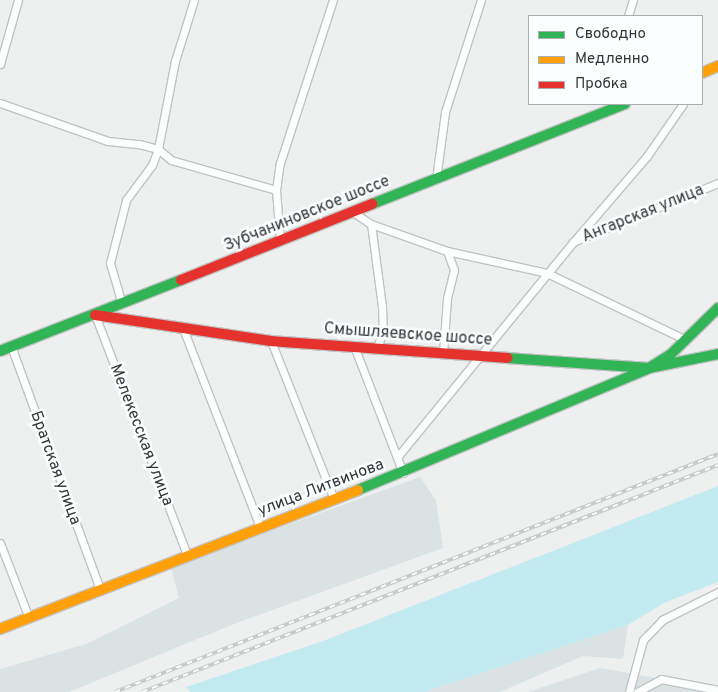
<!DOCTYPE html>
<meta charset="utf-8">
<style>
body{margin:0}
#map{position:relative;width:718px;height:692px;overflow:hidden;background:#eef0f0;font-family:Overpass,sans-serif}
div>[style]{position:absolute}
.built>*{inset:0;background:#dae2e4}
.green>*{inset:0;background:#c4eaf1}
.roads{filter:drop-shadow(1px 0 #c2c3c4) drop-shadow(-1px 0 #c2c3c4) drop-shadow(0 1px #c2c3c4) drop-shadow(0 -1px #c2c3c4)}
.street>*{height:7px;margin:-3.5px;padding:0 3.5px;transform-origin:3.5px;border-radius:3.5px;background:#fcfdfd}
.fast>*{height:10px;margin:-5px;padding:0 5px;transform-origin:5px;border-radius:5px;background:#30b455}
.slow>*{height:10px;margin:-5px;padding:0 5px;transform-origin:5px;border-radius:5px;background:#ff9f0a}
.jam>*{height:10px;margin:-5px;padding:0 5px;transform-origin:5px;border-radius:5px;background:#e5322d}
.rail>*{height:4px;margin-top:-2px;transform-origin:0;background:repeating-linear-gradient(90deg,#fafeff 0 5.5px,#c7c7c7 0 11px);box-sizing:border-box;border-block:1px solid #c7c7c7}
span{translate:-50% -50%;white-space:nowrap;text-align:center;line-height:1.15;-webkit-text-stroke:5px #fafeff;paint-order:stroke}
.street-label{font-size:16px;color:#353737}
.legend{position:absolute;left:528px;top:15px;width:175px;height:90px;box-sizing:border-box;background:#fafeff;border:1px solid #abaeaf;margin:0;padding:6px 9px;list-style:none;font-size:15px;color:#353737}
.legend li{display:flex;align-items:center;gap:10px;height:25px}
.legend b{width:25px;border:1px solid #abaeaf}
</style>
<div id="map">
<div class="built">
<div style="clip-path:polygon(420px 477px,436px 500px,443px 548px,234px 624px,69px 692px,0 692px,0 669px,86px 644px,179px 598px,171px 567px)"></div>
<div style="clip-path:polygon(628px 625px,623px 659px,583px 656px,500px 692px,424px 692px)"></div>
<div style="clip-path:polygon(600px 668px,718px 689px,718px 692px,528px 692px)"></div>
</div>
<div class="green">
<div style="clip-path:polygon(718px 486px,718px 582px,664px 603px,628px 625px,424px 692px,191px 692px,186px 687px,323px 641px)"></div>
</div>
<div class="roads">
<div class="street">
<div style="left:628px;top:16px;width:17px;rotate:-73deg"></div>
<div style="left:0;top:64px;width:66px;rotate:-74.3deg"></div>
<div style="left:0;top:103px;width:114px;rotate:19.4deg"></div>
<div style="left:108px;top:141px;width:31px;rotate:6deg"></div>
<div style="left:139px;top:144px;width:20px;rotate:15deg"></div>
<div style="left:158px;top:149px;width:17px;rotate:40deg"></div>
<div style="left:171px;top:160px;width:109px;rotate:15.9deg"></div>
<div style="left:436px;top:179px;width:68px;rotate:-82.3deg"></div>
<div style="left:445px;top:112px;width:118px;rotate:-72.2deg"></div>
<div style="left:353px;top:212px;width:22px;rotate:34deg"></div>
<div style="left:371px;top:224px;width:81px;rotate:19.6deg"></div>
<div style="left:447px;top:251px;width:102px;rotate:12.4deg"></div>
<div style="left:547px;top:273px;width:154px;rotate:25.7deg"></div>
<div style="left:371px;top:224px;width:83px;rotate:82.4deg"></div>
<div style="left:382px;top:306px;width:26px;rotate:88deg"></div>
<div style="left:383px;top:332px;width:16px;rotate:112deg"></div>
<div style="left:280px;top:240px;width:50px;rotate:-94.6deg"></div>
<div style="left:276px;top:190px;width:27px;rotate:-82deg"></div>
<div style="left:280px;top:163px;width:171px;rotate:-72deg"></div>
<div style="left:575px;top:240px;width:111px;rotate:-49.4deg"></div>
<div style="left:647px;top:156px;width:63px;rotate:-55.3deg"></div>
<div style="left:122px;top:304px;width:43px;rotate:-106.3deg"></div>
<div style="left:110px;top:263px;width:65px;rotate:-75.7deg"></div>
<div style="left:126px;top:200px;width:44px;rotate:-53.4deg"></div>
<div style="left:152px;top:165px;width:17px;rotate:-69deg"></div>
<div style="left:158px;top:149px;width:90px;rotate:-79.1deg"></div>
<div style="left:175px;top:61px;width:64px;rotate:-72.7deg"></div>
<div style="left:95px;top:315px;width:257px;rotate:69deg"></div>
<div style="left:184px;top:331px;width:210px;rotate:68.8deg"></div>
<div style="left:271px;top:341px;width:170px;rotate:68.3deg"></div>
<div style="left:11px;top:346px;width:259px;rotate:69.9deg"></div>
<div style="left:354px;top:346px;width:136px;rotate:68.9deg"></div>
<div style="left:443px;top:353px;width:55px;rotate:-85.8deg"></div>
<div style="left:447px;top:298px;width:29px;rotate:-76deg"></div>
<div style="left:454px;top:270px;width:20px;rotate:-110deg"></div>
<div style="left:398px;top:456px;width:276px;rotate:-50.7deg"></div>
<div style="left:573px;top:242px;width:157px;rotate:-22.1deg"></div>
<div style="left:0;top:543px;width:80px;rotate:68.9deg"></div>
<div style="left:629px;top:692px;width:54px;rotate:-74.9deg"></div>
<div style="left:643px;top:640px;width:28px;rotate:-46deg"></div>
<div style="left:662px;top:620px;width:63px;rotate:-26.6deg"></div>
<div style="left:637px;top:692px;width:27px;rotate:-28deg"></div>
<div style="left:661px;top:679px;width:58px;rotate:10.9deg"></div>
</div>
<div class="fast">
<div style="left:372px;top:204px;width:272px;rotate:-21.6deg"></div>
<div style="left:0;top:351px;width:194px;rotate:-21.4deg"></div>
<div style="left:507px;top:358px;width:142px;rotate:4deg"></div>
<div style="left:649px;top:368px;width:70px;rotate:-11.5deg"></div>
<div style="left:358px;top:490px;width:316px;rotate:-22.7deg"></div>
<div style="left:649px;top:368px;width:25px;rotate:-32deg"></div>
<div style="left:670px;top:355px;width:67px;rotate:-44.4deg"></div>
</div>
<div class="slow">
<div style="left:702px;top:73px;width:17px;rotate:-24deg"></div>
<div style="left:0;top:629px;width:384px;rotate:-21.2deg"></div>
</div>
<div class="jam">
<div style="left:181px;top:280px;width:206px;rotate:-21.7deg"></div>
<div style="left:95px;top:315px;width:178px;rotate:8.4deg"></div>
<div style="left:271px;top:341px;width:237px;rotate:4.1deg"></div>
</div>
</div>
<div class="rail">
<div style="left:115px;top:692px;width:648px;rotate:-21.54deg"></div>
<div style="left:142px;top:692px;width:619px;rotate:-21.51deg"></div>
</div>
<div class="street-label">
<span style="left:307px;top:214px;rotate:-22deg">Зубчаниновское шоссе</span>
<span style="left:643px;top:214px;rotate:-22deg">Ангарская улица</span>
<span style="left:408px;top:335px;rotate:4deg">Смышляевское шоссе</span>
<span style="left:141px;top:435px;rotate:69deg">Мелекесская улица</span>
<span style="left:55px;top:468px;rotate:70deg">Братская улица</span>
<span style="left:321px;top:488px;rotate:-21deg">улица Литвинова</span>
</div>
<ul class="legend">
<li><b style="height:6px;background:#30b455"></b>Свободно</li>
<li><b style="height:6px;background:#ff9f0a"></b>Медленно</li>
<li><b style="height:6px;background:#e5322d"></b>Пробка</li>
</ul>
</div>
